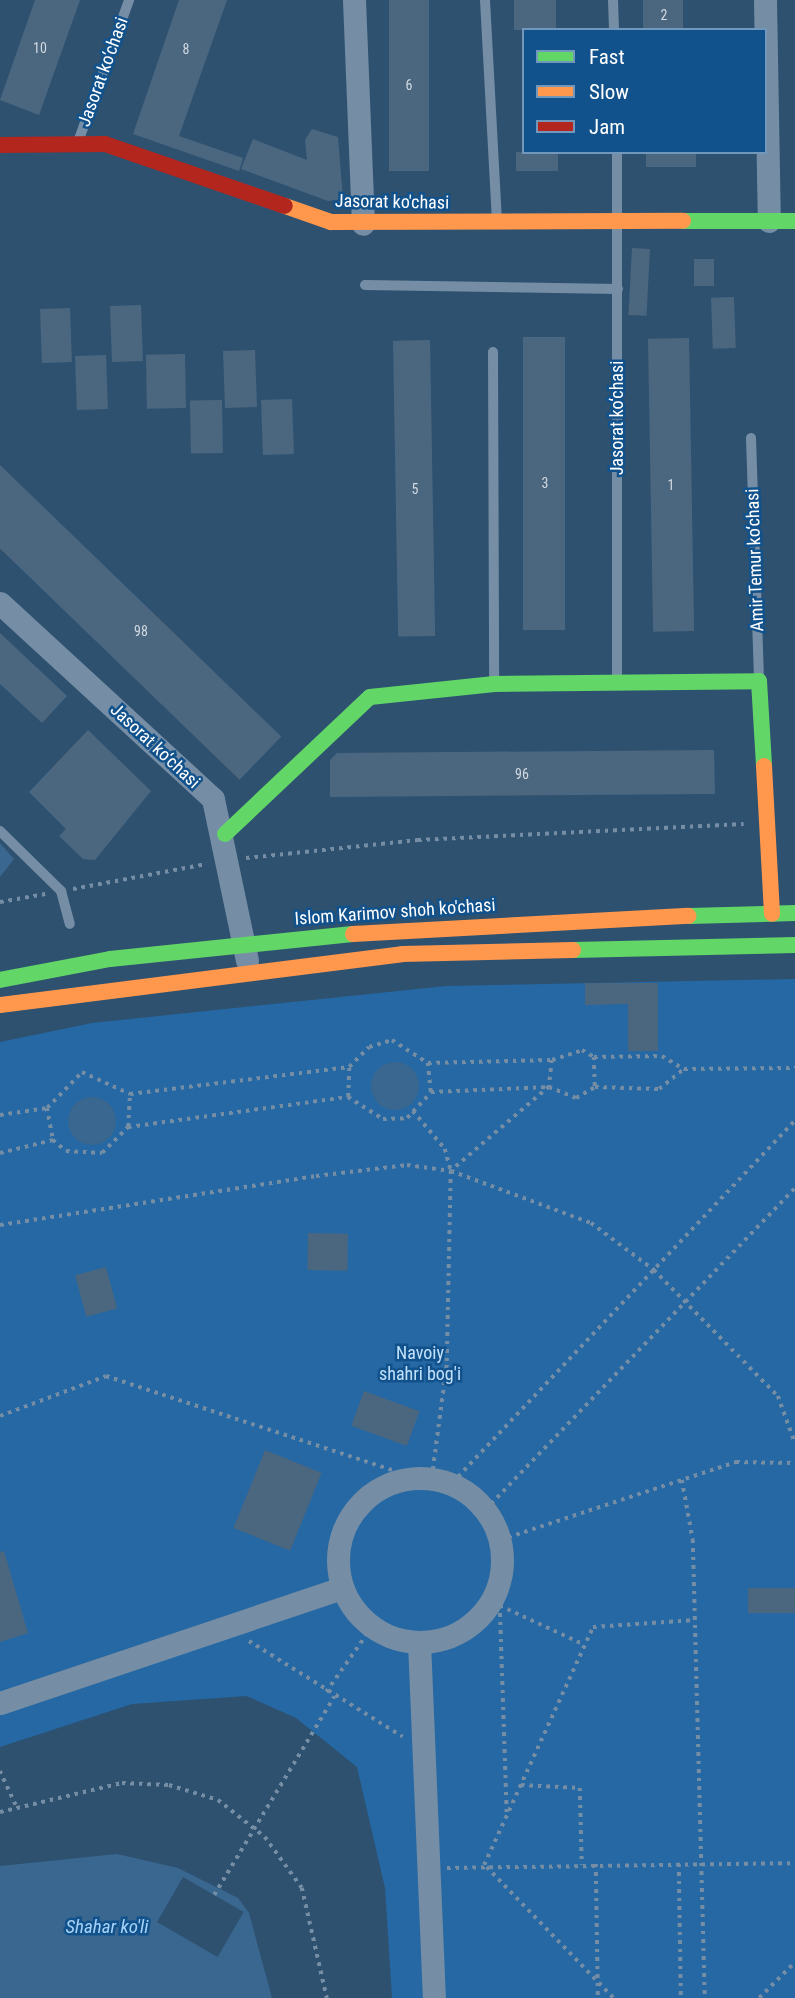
<!DOCTYPE html>
<meta charset="utf-8">
<style>
body{margin:0}
#map{position:relative;width:795px;height:1998px;overflow:hidden;background:#2e5170;font-family:"Roboto Condensed",sans-serif}
div>[style]{position:absolute}
.green>*{inset:0;background:#2568a3}
.water>*{inset:0;background:#396790}
.round{border-radius:50%}
.pier>*{inset:0;background:#2e5170;transform-origin:0 0}
.building>*{inset:0;background:#4b6780;transform-origin:0 0}
.path>*{height:3.5px;margin-top:-1.75px;transform-origin:0;background:repeating-linear-gradient(90deg,#758ea5 0 3.5px,transparent 0 8.5px)}
.lane>*{height:10px;margin:-5px;padding:0 5px;transform-origin:5px;border-radius:5px;background:#758ea5}
.street>*{height:23px;margin:-11.5px;padding:0 11.5px;transform-origin:11.5px;border-radius:11.5px;background:#758ea5}
.street>.ring{margin:-11.5px;padding:0;box-sizing:content-box;background:none;border:23px solid #758ea5;border-radius:50%}
.fast>*{height:16px;margin:-8px;padding:0 8px;transform-origin:8px;border-radius:8px;background:#63d668}
.slow>*{height:16px;margin:-8px;padding:0 8px;transform-origin:8px;border-radius:8px;background:#ff974d}
.jam>*{height:16px;margin:-8px;padding:0 8px;transform-origin:8px;border-radius:8px;background:#b3261e}
span{translate:-50% -50%;white-space:nowrap;text-align:center;line-height:1.15;-webkit-text-stroke:5px #12528c;paint-order:stroke}
.number-label{font-size:14px;color:#d2d9df}
.number-label span{-webkit-text-stroke-width:0}
.street-label{font-size:18px;color:#fff}
.park-label{font-size:18px;color:#c1e1fc}
.water-label{font-size:19px;color:#a6d3f8;font-style:italic}
.legend{position:absolute;left:522px;top:28px;width:245px;height:126px;box-sizing:border-box;background:#12528c;border:2px solid #7197ba;margin:0;padding:9px 12px;list-style:none;font-size:21px;color:#fff}
.legend li{display:flex;align-items:center;gap:14px;height:35px}
.legend b{width:35px;border:2px solid #7197ba}
</style>
<div id="map">
<div class="green">
<div style="clip-path:polygon(795px 979px,795px 1998px,392px 1998px,385px 1888px,357px 1767px,296px 1718px,247px 1696px,132px 1704px,0 1747px,0 1042px,92px 1023px,446px 986px)"></div>
</div>
<div class="water">
<div style="clip-path:polygon(0 843px,14px 859px,0 877px)"></div>
<div class="round" style="left:371px;top:1062px;width:48px;height:48px"></div>
<div class="round" style="left:68px;top:1097px;width:48px;height:48px"></div>
<div style="clip-path:polygon(117px 1854px,178px 1868px,238px 1898px,249px 1913px,272px 1998px,0 1998px,0 1866px)"></div>
</div>
<div class="pier">
<div style="left:183px;top:1877px;width:70px;height:52px;rotate:30deg"></div>
</div>
<div class="building">
<div style="clip-path:polygon(35px 0,80px 0,39px 115px,0 100px)"></div>
<div style="clip-path:polygon(179px 0,227px 0,179px 136px,243px 158px,239px 171px,133px 134px)"></div>
<div style="left:389px;top:0;width:40px;height:171px"></div>
<div style="left:514px;top:0;width:42px;height:30px"></div>
<div style="left:643px;top:0;width:40px;height:30px"></div>
<div style="clip-path:polygon(312px 129px,338px 137px,343px 199px,328px 201px,241px 169px,253px 139px,307px 160px,305px 140px)"></div>
<div style="left:516px;top:152px;width:42px;height:19px"></div>
<div style="left:646px;top:152px;width:50px;height:15px"></div>
<div style="left:632px;top:248px;width:18px;height:67px;rotate:3deg"></div>
<div style="left:714px;top:259px;width:27px;height:20px;rotate:90deg"></div>
<div style="left:734px;top:297px;width:51px;height:23px;rotate:88deg"></div>
<div style="left:141px;top:305px;width:56px;height:31px;rotate:88deg"></div>
<div style="left:70px;top:308px;width:54px;height:30px;rotate:88deg"></div>
<div style="left:523px;top:337px;width:42px;height:293px"></div>
<div style="left:689px;top:338px;width:293px;height:41px;rotate:89deg"></div>
<div style="left:430px;top:340px;width:296px;height:37px;rotate:89deg"></div>
<div style="left:255px;top:350px;width:57px;height:32px;rotate:88deg"></div>
<div style="left:185px;top:354px;width:54px;height:39px;rotate:89deg"></div>
<div style="left:106px;top:355px;width:54px;height:31px;rotate:88deg"></div>
<div style="left:292px;top:399px;width:55px;height:31px;rotate:88deg"></div>
<div style="left:222px;top:400px;width:53px;height:32px;rotate:89deg"></div>
<div style="left:0;top:465px;width:391px;height:60px;rotate:44deg"></div>
<div style="clip-path:polygon(0 633px,67px 696px,42px 723px,0 684px)"></div>
<div style="clip-path:polygon(88px 730px,151px 791px,95px 860px,83px 859px,59px 836px,66px 829px,29px 792px)"></div>
<div style="clip-path:polygon(714px 750px,715px 794px,330px 797px,330px 760px,337px 753px)"></div>
<div style="clip-path:polygon(585px 983px,658px 983px,658px 1051px,628px 1051px,628px 1004px,585px 1005px)"></div>
<div style="left:308px;top:1233px;width:40px;height:37px;rotate:1deg"></div>
<div style="left:106px;top:1267px;width:43px;height:32px;rotate:75deg"></div>
<div style="left:364px;top:1391px;width:59px;height:37px;rotate:20deg"></div>
<div style="left:265px;top:1450px;width:61px;height:84px;rotate:22deg"></div>
<div style="clip-path:polygon(4px 1551px,28px 1633px,0 1642px,0 1552px)"></div>
<div style="left:748px;top:1588px;width:47px;height:25px"></div>
</div>
<div class="path">
<div style="left:246px;top:858px;width:173px;rotate:-6deg"></div>
<div style="left:418px;top:840px;width:326px;rotate:-2.8deg"></div>
<div style="left:73px;top:889px;width:136px;rotate:-10.6deg"></div>
<div style="left:0;top:902px;width:46px;rotate:-10.1deg"></div>
<div style="left:594px;top:1057px;width:30px;rotate:88deg"></div>
<div style="left:552px;top:1060px;width:27px;rotate:96deg"></div>
<div style="left:549px;top:1087px;width:129px;rotate:139.4deg"></div>
<div style="left:451px;top:1171px;width:149px;rotate:20.4deg"></div>
<div style="left:591px;top:1223px;width:79px;rotate:36.7deg"></div>
<div style="left:654px;top:1270px;width:177px;rotate:45.5deg"></div>
<div style="left:778px;top:1396px;width:50px;rotate:70.1deg"></div>
<div style="left:428px;top:1063px;width:29px;rotate:84deg"></div>
<div style="left:348px;top:1097px;width:29px;rotate:-88deg"></div>
<div style="left:47px;top:1108px;width:33px;rotate:79deg"></div>
<div style="left:413px;top:1111px;width:50px;rotate:49.9deg"></div>
<div style="left:445px;top:1149px;width:23px;rotate:75deg"></div>
<div style="left:451px;top:1171px;width:194px;rotate:91.2deg"></div>
<div style="left:447px;top:1365px;width:114px;rotate:97.6deg"></div>
<div style="left:0;top:1115px;width:48px;rotate:-8.5deg"></div>
<div style="left:47px;top:1108px;width:50px;rotate:-45.8deg"></div>
<div style="left:82px;top:1072px;width:53px;rotate:24.6deg"></div>
<div style="left:130px;top:1094px;width:221px;rotate:-7deg"></div>
<div style="left:349px;top:1067px;width:28px;rotate:-45deg"></div>
<div style="left:369px;top:1047px;width:24px;rotate:-17deg"></div>
<div style="left:392px;top:1040px;width:43px;rotate:32.6deg"></div>
<div style="left:428px;top:1063px;width:124px;rotate:-1.4deg"></div>
<div style="left:552px;top:1060px;width:32px;rotate:-18deg"></div>
<div style="left:582px;top:1050px;width:14px;rotate:30deg"></div>
<div style="left:594px;top:1057px;width:68px;rotate:-0.8deg"></div>
<div style="left:662px;top:1056px;width:26px;rotate:31deg"></div>
<div style="left:128px;top:1127px;width:33px;rotate:-87deg"></div>
<div style="left:0;top:1153px;width:55px;rotate:-13.8deg"></div>
<div style="left:53px;top:1140px;width:17px;rotate:40deg"></div>
<div style="left:66px;top:1151px;width:36px;rotate:3deg"></div>
<div style="left:102px;top:1153px;width:37px;rotate:-45deg"></div>
<div style="left:128px;top:1127px;width:222px;rotate:-7.8deg"></div>
<div style="left:348px;top:1097px;width:41px;rotate:32.2deg"></div>
<div style="left:383px;top:1119px;width:24px;rotate:-2deg"></div>
<div style="left:407px;top:1118px;width:35px;rotate:-47deg"></div>
<div style="left:431px;top:1092px;width:118px;rotate:-2.4deg"></div>
<div style="left:549px;top:1087px;width:29px;rotate:22deg"></div>
<div style="left:576px;top:1098px;width:22px;rotate:-30deg"></div>
<div style="left:595px;top:1087px;width:64px;rotate:1.8deg"></div>
<div style="left:659px;top:1089px;width:32px;rotate:-39deg"></div>
<div style="left:684px;top:1069px;width:111px;rotate:-0.5deg"></div>
<div style="left:0;top:1225px;width:320px;rotate:-8.8deg"></div>
<div style="left:316px;top:1176px;width:92px;rotate:-6.9deg"></div>
<div style="left:407px;top:1165px;width:44px;rotate:7.8deg"></div>
<div style="left:0;top:1416px;width:113px;rotate:-20.7deg"></div>
<div style="left:106px;top:1376px;width:323px;rotate:18.2deg"></div>
<div style="left:682px;top:1480px;width:61px;rotate:79.6deg"></div>
<div style="left:693px;top:1540px;width:458px;rotate:88.5deg"></div>
<div style="left:452px;top:1483px;width:499px;rotate:-46.6deg"></div>
<div style="left:485px;top:1510px;width:447px;rotate:-46.1deg"></div>
<div style="left:500px;top:1540px;width:249px;rotate:-18.3deg"></div>
<div style="left:736px;top:1462px;width:59px;rotate:1deg"></div>
<div style="left:492px;top:1602px;width:102px;rotate:24.8deg"></div>
<div style="left:500px;top:1605px;width:208px;rotate:88.1deg"></div>
<div style="left:249px;top:1641px;width:181px;rotate:31.9deg"></div>
<div style="left:326px;top:1692px;width:78px;rotate:-54.9deg"></div>
<div style="left:0;top:1771px;width:40px;rotate:65deg"></div>
<div style="left:521px;top:1785px;width:59px;rotate:2.9deg"></div>
<div style="left:580px;top:1788px;width:77px;rotate:88.5deg"></div>
<div style="left:0;top:1812px;width:125px;rotate:-13.4deg"></div>
<div style="left:122px;top:1783px;width:47px;rotate:2.4deg"></div>
<div style="left:169px;top:1785px;width:51px;rotate:17deg"></div>
<div style="left:218px;top:1800px;width:60px;rotate:38.2deg"></div>
<div style="left:265px;top:1837px;width:63px;rotate:54deg"></div>
<div style="left:302px;top:1888px;width:113px;rotate:77.2deg"></div>
<div style="left:596px;top:1864px;width:134px;rotate:89.1deg"></div>
<div style="left:679px;top:1864px;width:134px;rotate:89.1deg"></div>
<div style="left:447px;top:1868px;width:348px;rotate:-0.8deg"></div>
<div style="left:214px;top:1895px;width:232px;rotate:-58.8deg"></div>
<div style="left:613px;top:1998px;width:185px;rotate:-134.1deg"></div>
<div style="left:484px;top:1865px;width:262px;rotate:-65.4deg"></div>
<div style="left:593px;top:1627px;width:102px;rotate:-3.9deg"></div>
<div style="left:759px;top:1998px;width:51px;rotate:-45deg"></div>
</div>
<div class="lane">
<div style="left:485px;top:0;width:219px;rotate:86.9deg"></div>
<div style="left:613px;top:0;width:30px;rotate:88deg"></div>
<div style="left:78px;top:142px;width:151px;rotate:-70.2deg"></div>
<div style="left:365px;top:285px;width:253px;rotate:0.9deg"></div>
<div style="left:493px;top:352px;width:329px;rotate:89.8deg"></div>
<div style="left:751px;top:438px;width:240px;rotate:88.1deg"></div>
<div style="left:617px;top:681px;width:529px;rotate:-90deg"></div>
<div style="left:0;top:831px;width:86px;rotate:44.5deg"></div>
<div style="left:61px;top:891px;width:34px;rotate:75deg"></div>
</div>
<div class="street">
<div style="left:354px;top:0;width:224px;rotate:87.7deg"></div>
<div style="left:765px;top:0;width:221px;rotate:89deg"></div>
<div style="left:0;top:603px;width:289px;rotate:42.6deg"></div>
<div style="left:213px;top:799px;width:165px;rotate:78.1deg"></div>
<div class="ring" style="left:338px;top:1478px;width:141px;height:141px"></div>
<div style="left:419px;top:1642px;width:356px;rotate:87.6deg"></div>
<div style="left:0;top:1703px;width:357px;rotate:-18.6deg"></div>
</div>
<div class="fast">
<div style="left:683px;top:221px;width:112px"></div>
<div style="left:225px;top:834px;width:199px;rotate:-43.4deg"></div>
<div style="left:370px;top:697px;width:125px;rotate:-6deg"></div>
<div style="left:494px;top:684px;width:265px;rotate:-0.6deg"></div>
<div style="left:759px;top:681px;width:85px;rotate:86.6deg"></div>
<div style="left:689px;top:916px;width:106px;rotate:-1.6deg"></div>
<div style="left:573px;top:950px;width:222px;rotate:-1.3deg"></div>
<div style="left:0;top:980px;width:112px;rotate:-10.8deg"></div>
<div style="left:110px;top:959px;width:244px;rotate:-5.9deg"></div>
</div>
<div class="slow">
<div style="left:285px;top:206px;width:49px;rotate:19.2deg"></div>
<div style="left:331px;top:222px;width:352px;rotate:-0.2deg"></div>
<div style="left:764px;top:766px;width:148px;rotate:86.9deg"></div>
<div style="left:353px;top:934px;width:336px;rotate:-3.1deg"></div>
<div style="left:0;top:1005px;width:405px;rotate:-7.2deg"></div>
<div style="left:402px;top:954px;width:171px;rotate:-1.3deg"></div>
</div>
<div class="jam">
<div style="left:0;top:145px;width:105px;rotate:-0.5deg"></div>
<div style="left:105px;top:144px;width:190px;rotate:19deg"></div>
</div>
<div class="number-label">
<span style="left:664px;top:15px">2</span>
<span style="left:40px;top:48px">10</span>
<span style="left:186px;top:49px">8</span>
<span style="left:409px;top:85px">6</span>
<span style="left:545px;top:483px">3</span>
<span style="left:671px;top:485px">1</span>
<span style="left:415px;top:489px">5</span>
<span style="left:141px;top:631px">98</span>
<span style="left:522px;top:774px">96</span>
</div>
<div class="street-label">
<span style="left:103px;top:72px;rotate:-70deg">Jasorat ko‘chasi</span>
<span style="left:392px;top:202px;rotate:1deg">Jasorat ko'chasi</span>
<span style="left:617px;top:418px;rotate:-90deg">Jasorat ko‘chasi</span>
<span style="left:755px;top:560px;rotate:-92deg">Amir Temur ko‘chasi</span>
<span style="left:155px;top:746px;rotate:43deg">Jasorat ko‘chasi</span>
<span style="left:395px;top:912px;rotate:-4deg">Islom Karimov shoh ko'chasi</span>
</div>
<div class="park-label">
<span style="left:420px;top:1364px">Navoiy<br>shahri bog'i</span>
</div>
<div class="water-label">
<span style="left:107px;top:1927px">Shahar ko'li</span>
</div>
<ul class="legend">
<li><b style="height:9px;background:#63d668"></b>Fast</li>
<li><b style="height:9px;background:#ff974d"></b>Slow</li>
<li><b style="height:9px;background:#b3261e"></b>Jam</li>
</ul>
</div>
